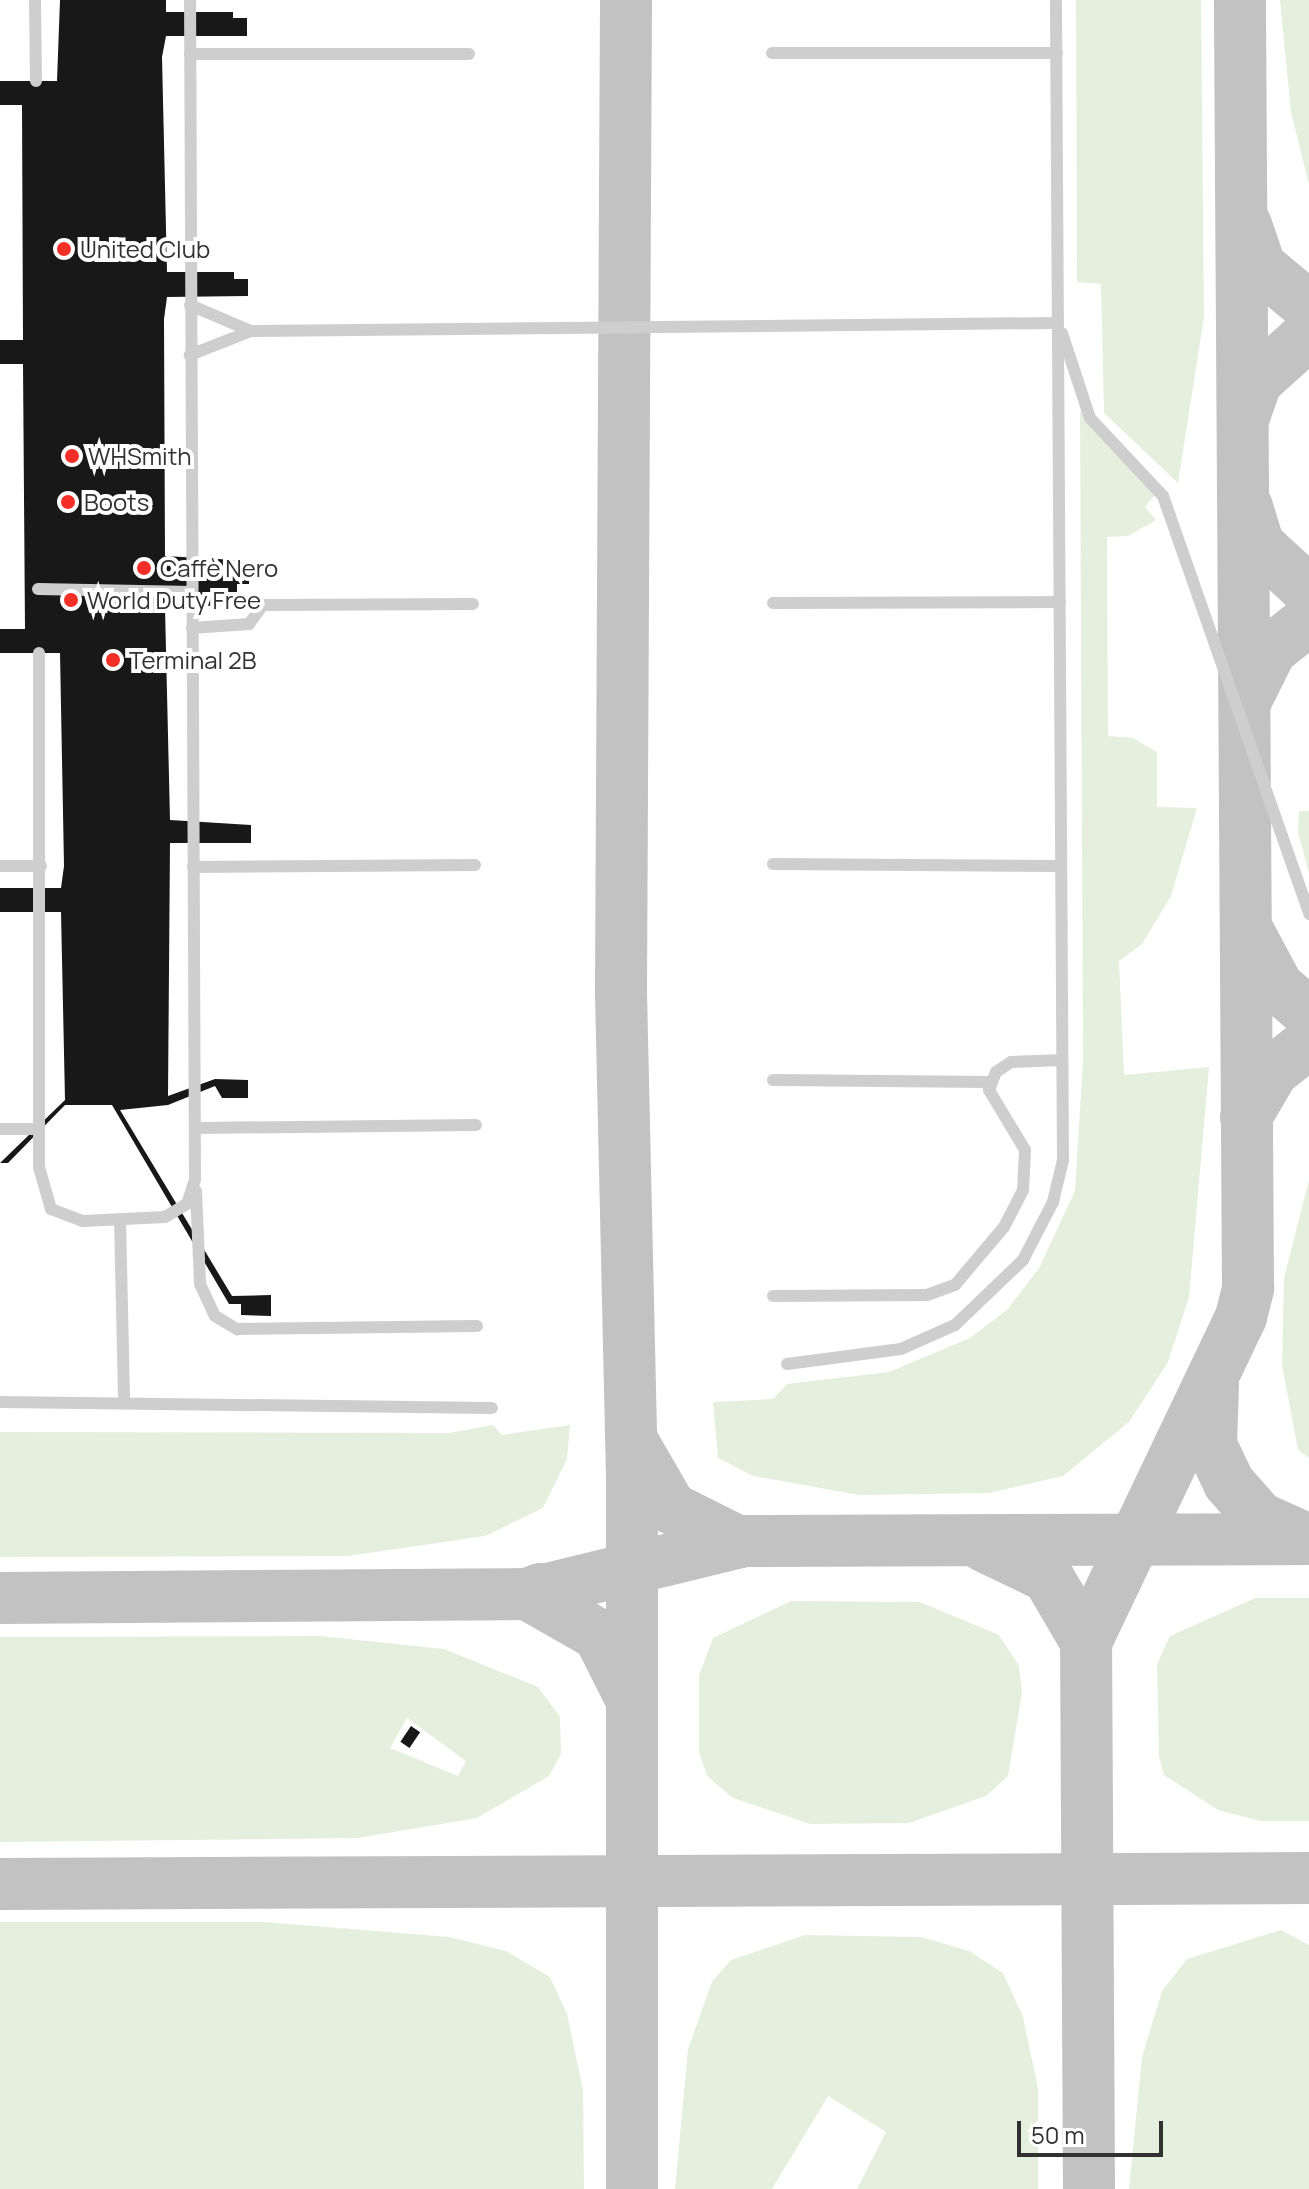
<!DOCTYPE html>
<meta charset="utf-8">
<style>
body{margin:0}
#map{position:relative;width:1309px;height:2189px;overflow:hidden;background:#fff;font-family:Manrope,sans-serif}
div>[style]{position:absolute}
.green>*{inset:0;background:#e5efde}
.taxiway>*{height:52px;margin:-26px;padding:0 26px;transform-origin:26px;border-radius:26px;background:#c2c2c2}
.building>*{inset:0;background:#181818;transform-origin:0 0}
.lane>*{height:12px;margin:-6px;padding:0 6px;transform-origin:6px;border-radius:6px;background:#cecece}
.dots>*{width:22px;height:22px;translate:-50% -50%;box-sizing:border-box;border:4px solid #fff;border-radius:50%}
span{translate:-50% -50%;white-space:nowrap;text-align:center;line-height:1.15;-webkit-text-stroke:8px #fff;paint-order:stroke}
.poi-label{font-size:24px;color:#313131}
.left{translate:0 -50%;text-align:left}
.scale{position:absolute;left:1017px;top:2121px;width:146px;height:36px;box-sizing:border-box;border:4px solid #313131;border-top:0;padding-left:10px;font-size:24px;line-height:28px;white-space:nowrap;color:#313131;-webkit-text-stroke:6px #fff;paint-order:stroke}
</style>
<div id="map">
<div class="green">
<div style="clip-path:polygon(1076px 0,1201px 0,1204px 317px,1178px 483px,1104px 413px,1101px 284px,1077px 282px)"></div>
<div style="clip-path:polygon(1280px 0,1309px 0,1309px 185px,1291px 112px)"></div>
<div style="clip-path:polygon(1080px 411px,1158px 491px,1145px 507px,1156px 520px,1128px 536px,1107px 537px,1108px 736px,1133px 738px,1157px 752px,1157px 807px,1197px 808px,1171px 896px,1142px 944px,1119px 961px,1124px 1075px,1209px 1067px,1189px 1297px,1168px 1362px,1129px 1422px,1063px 1476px,989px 1493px,859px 1495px,753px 1476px,718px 1458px,713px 1402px,773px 1399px,787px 1384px,889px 1372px,970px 1338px,1008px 1309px,1039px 1268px,1075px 1191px,1083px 1060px)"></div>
<div style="clip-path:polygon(1299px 811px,1309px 811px,1309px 874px,1298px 832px)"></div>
<div style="clip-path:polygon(1309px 1180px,1309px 1458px,1298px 1450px,1282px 1365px,1284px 1278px)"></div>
<div style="clip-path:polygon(493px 1425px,502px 1435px,570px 1425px,567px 1459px,543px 1508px,485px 1536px,348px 1556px,0 1557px,0 1432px,449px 1433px)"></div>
<div style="clip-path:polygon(1255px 1598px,1309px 1598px,1309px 1821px,1260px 1821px,1218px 1810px,1164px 1775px,1159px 1757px,1157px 1664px,1170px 1636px)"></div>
<div style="clip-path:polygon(791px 1601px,920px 1602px,999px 1635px,1019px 1666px,1022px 1693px,1008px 1776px,986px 1796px,909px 1823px,810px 1824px,733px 1798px,707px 1776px,699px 1752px,699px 1675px,713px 1638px)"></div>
<div style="clip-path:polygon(evenodd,320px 1636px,444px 1649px,538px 1687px,560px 1717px,561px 1754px,549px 1776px,477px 1818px,357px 1838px,0 1842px,0 1637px,320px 1636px,407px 1718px,466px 1761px,458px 1776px,390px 1748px,407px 1718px)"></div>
<div style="clip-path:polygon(0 1922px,265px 1922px,450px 1937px,506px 1951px,550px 1977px,567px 2014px,583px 2090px,584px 2189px,0 2189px)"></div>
<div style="clip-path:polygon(1281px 1930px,1309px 1945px,1309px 2189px,1129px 2189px,1142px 2057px,1162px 1991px,1187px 1959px)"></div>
<div style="clip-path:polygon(805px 1935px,921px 1937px,969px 1951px,1003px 1973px,1023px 2017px,1038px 2088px,1038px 2189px,857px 2189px,886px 2132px,828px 2096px,772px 2189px,675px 2189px,688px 2049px,712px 1982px,731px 1960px)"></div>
</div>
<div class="taxiway">
<div style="left:626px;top:0;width:993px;rotate:90.29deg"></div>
<div style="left:621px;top:993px;width:492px;rotate:88.7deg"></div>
<div style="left:632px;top:1485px;width:704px;rotate:90deg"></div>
<div style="left:1246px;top:225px;width:43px;rotate:71.1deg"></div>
<div style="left:1260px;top:266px;width:64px;rotate:39.9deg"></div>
<div style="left:1244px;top:417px;width:37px;rotate:-71deg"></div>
<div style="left:1256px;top:382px;width:72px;rotate:-42.2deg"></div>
<div style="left:1247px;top:507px;width:39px;rotate:73deg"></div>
<div style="left:1258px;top:544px;width:69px;rotate:42.7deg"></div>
<div style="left:1246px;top:700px;width:56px;rotate:-63.4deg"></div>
<div style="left:1271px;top:650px;width:48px;rotate:-38.3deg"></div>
<div style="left:1246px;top:927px;width:68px;rotate:61.9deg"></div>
<div style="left:1278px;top:987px;width:40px;rotate:40deg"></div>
<div style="left:1246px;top:1117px;width:53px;rotate:-59.6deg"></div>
<div style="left:1273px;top:1071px;width:46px;rotate:-37.9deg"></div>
<div style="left:1213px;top:1385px;width:60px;rotate:91.9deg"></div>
<div style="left:1211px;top:1445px;width:42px;rotate:64.7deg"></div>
<div style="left:1229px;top:1483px;width:47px;rotate:48.5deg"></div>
<div style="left:1260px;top:1518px;width:51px;rotate:24.1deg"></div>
<div style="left:634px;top:1444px;width:74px;rotate:60deg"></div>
<div style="left:671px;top:1508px;width:76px;rotate:26.6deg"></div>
<div style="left:984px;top:1546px;width:71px;rotate:25.8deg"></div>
<div style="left:1048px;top:1577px;width:75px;rotate:59.7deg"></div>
<div style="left:540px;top:1589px;width:14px;rotate:159deg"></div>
<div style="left:527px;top:1594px;width:83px;rotate:29.7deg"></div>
<div style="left:599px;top:1635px;width:67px;rotate:63.4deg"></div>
<div style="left:0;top:1598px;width:527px;rotate:-0.43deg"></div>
<div style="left:527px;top:1594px;width:223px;rotate:-13.7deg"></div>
<div style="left:744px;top:1541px;width:565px;rotate:-0.2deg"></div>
<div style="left:0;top:1884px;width:1309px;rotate:-0.26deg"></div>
<div style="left:1089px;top:2189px;width:547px;rotate:-90.31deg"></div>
<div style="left:1086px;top:1642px;width:360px;rotate:-64.5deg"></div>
<div style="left:1241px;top:1317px;width:30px;rotate:-76deg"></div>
<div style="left:1248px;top:1288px;width:1288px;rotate:-90.36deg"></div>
</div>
<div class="building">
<div style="clip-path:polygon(60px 0,166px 0,166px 12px,233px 12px,233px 18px,247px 18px,247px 36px,166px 36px,162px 57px,167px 272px,234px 272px,234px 279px,248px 279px,248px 296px,167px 297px,164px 319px,165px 556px,235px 560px,235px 567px,249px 567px,249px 584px,237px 584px,237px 605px,165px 607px,170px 820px,251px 825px,251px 843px,170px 843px,168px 1096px,215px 1079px,248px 1080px,248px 1098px,222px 1098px,215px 1086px,168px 1105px,120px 1110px,232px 1296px,271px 1295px,271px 1316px,241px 1315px,241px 1304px,229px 1304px,112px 1105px,65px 1105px,8px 1163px,0 1163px,65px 1100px,61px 912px,0 912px,0 888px,61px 888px,64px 866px,60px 653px,0 653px,0 629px,25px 629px,23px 364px,0 364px,0 340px,23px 340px,22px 105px,0 105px,0 81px,57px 81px)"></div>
<div style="left:411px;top:1726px;width:11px;height:19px;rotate:34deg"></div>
</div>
<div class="lane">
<div style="left:35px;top:0;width:81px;rotate:89.3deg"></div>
<div style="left:772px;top:53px;width:285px"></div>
<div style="left:190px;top:54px;width:279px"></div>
<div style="left:190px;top:305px;width:66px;rotate:23.1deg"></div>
<div style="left:251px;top:331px;width:66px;rotate:158.5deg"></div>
<div style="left:251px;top:331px;width:807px;rotate:-0.57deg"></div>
<div style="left:1062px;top:333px;width:89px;rotate:71.8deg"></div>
<div style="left:1090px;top:418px;width:107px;rotate:46.9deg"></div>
<div style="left:1163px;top:496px;width:443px;rotate:70.7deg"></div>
<div style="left:38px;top:589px;width:154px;rotate:1.1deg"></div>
<div style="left:773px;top:603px;width:287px;rotate:-0.2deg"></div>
<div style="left:192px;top:628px;width:57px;rotate:-4deg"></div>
<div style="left:249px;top:624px;width:24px;rotate:-54deg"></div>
<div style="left:263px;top:605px;width:210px;rotate:-0.3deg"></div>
<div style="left:39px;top:653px;width:514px;rotate:90deg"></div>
<div style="left:39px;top:1167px;width:44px;rotate:74.1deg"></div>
<div style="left:51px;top:1209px;width:34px;rotate:21deg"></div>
<div style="left:83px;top:1221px;width:82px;rotate:-2.8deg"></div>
<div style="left:165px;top:1217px;width:26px;rotate:-31deg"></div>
<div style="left:187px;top:1204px;width:26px;rotate:-72deg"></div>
<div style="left:195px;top:1179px;width:1179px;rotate:-90.24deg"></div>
<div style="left:773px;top:864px;width:288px;rotate:0.4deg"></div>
<div style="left:0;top:866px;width:41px"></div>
<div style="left:193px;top:867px;width:282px;rotate:-0.4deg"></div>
<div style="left:773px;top:1080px;width:219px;rotate:0.5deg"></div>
<div style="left:195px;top:1128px;width:281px;rotate:-0.6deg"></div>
<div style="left:0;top:1129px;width:39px"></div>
<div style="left:196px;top:1191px;width:93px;rotate:87.5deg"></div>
<div style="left:200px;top:1284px;width:35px;rotate:65deg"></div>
<div style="left:215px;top:1316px;width:26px;rotate:31deg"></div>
<div style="left:237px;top:1329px;width:240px;rotate:-0.7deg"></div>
<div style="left:120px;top:1220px;width:180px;rotate:88.7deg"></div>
<div style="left:773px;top:1296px;width:154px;rotate:-0.4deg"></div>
<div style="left:927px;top:1295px;width:30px;rotate:-20deg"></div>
<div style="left:955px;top:1285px;width:76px;rotate:-49.8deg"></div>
<div style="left:1004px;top:1227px;width:42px;rotate:-62.8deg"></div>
<div style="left:1023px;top:1190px;width:40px;rotate:-87.1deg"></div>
<div style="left:1025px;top:1150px;width:70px;rotate:-121deg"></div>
<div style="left:989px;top:1090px;width:19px;rotate:-69deg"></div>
<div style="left:996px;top:1072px;width:18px;rotate:-34deg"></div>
<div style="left:1011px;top:1062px;width:51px;rotate:-2.2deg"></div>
<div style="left:787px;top:1364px;width:115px;rotate:-7.5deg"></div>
<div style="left:901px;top:1349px;width:59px;rotate:-24deg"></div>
<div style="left:955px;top:1325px;width:94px;rotate:-43.7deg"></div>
<div style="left:1023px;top:1260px;width:65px;rotate:-62.7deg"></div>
<div style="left:1053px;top:1202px;width:43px;rotate:-76.6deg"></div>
<div style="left:1063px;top:1160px;width:1160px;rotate:-90.35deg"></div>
<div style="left:0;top:1402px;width:492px;rotate:0.7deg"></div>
</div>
<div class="dots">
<div style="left:64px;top:249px;background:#f42f27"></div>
<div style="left:72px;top:456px;background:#f42f27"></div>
<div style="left:68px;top:502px;background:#f42f27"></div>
<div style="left:144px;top:568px;background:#f42f27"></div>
<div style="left:71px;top:600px;background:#f42f27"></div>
<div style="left:113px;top:660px;background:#f42f27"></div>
</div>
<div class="poi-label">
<span class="left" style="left:80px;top:249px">United Club</span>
<span class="left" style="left:88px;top:456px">WHSmith</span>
<span class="left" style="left:84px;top:502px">Boots</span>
<span class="left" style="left:160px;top:568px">Caffè Nero</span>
<span class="left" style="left:87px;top:600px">World Duty Free</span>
<span class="left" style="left:129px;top:660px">Terminal 2B</span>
</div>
<div class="scale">50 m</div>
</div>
